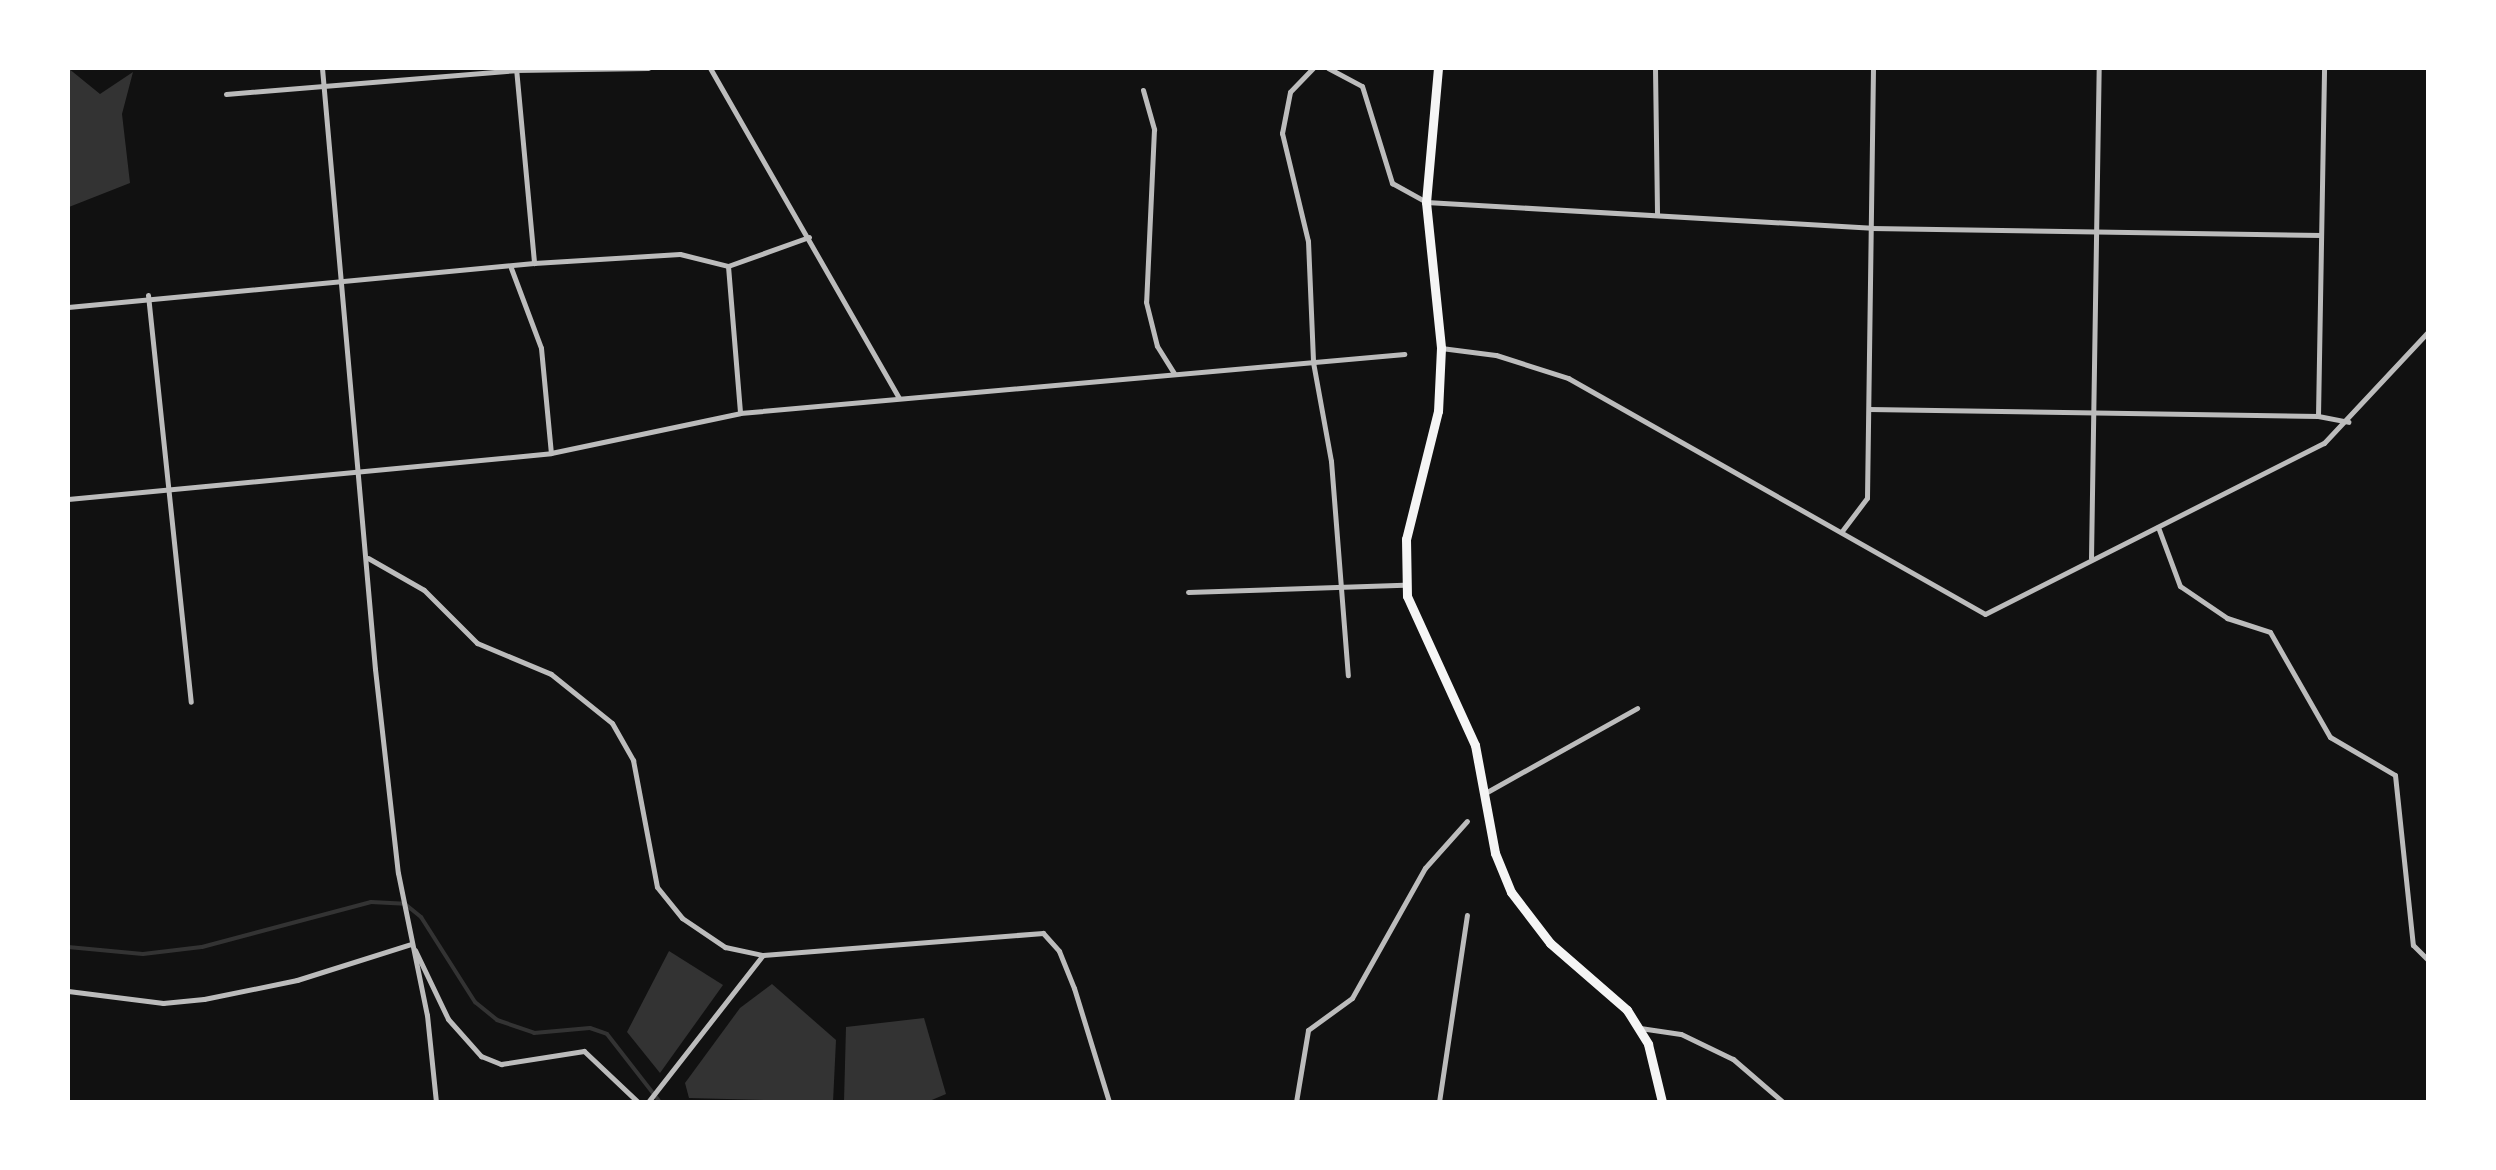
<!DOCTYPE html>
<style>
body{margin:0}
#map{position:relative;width:2496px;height:1170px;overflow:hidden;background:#111;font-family:Inter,sans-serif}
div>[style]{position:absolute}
.water>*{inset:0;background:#333}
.stream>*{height:4px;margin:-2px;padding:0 2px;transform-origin:2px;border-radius:2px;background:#333}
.minor>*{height:5px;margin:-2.5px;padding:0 2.5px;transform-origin:2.5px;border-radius:2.5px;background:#bcbcbc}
.trunk>*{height:9px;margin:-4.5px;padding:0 4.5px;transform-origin:4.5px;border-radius:4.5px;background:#f5f5f5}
span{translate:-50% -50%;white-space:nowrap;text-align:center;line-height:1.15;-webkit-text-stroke:10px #fff;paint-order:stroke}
.frame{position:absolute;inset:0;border:70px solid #fff;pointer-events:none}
</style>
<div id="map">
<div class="water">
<div style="clip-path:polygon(68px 68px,100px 94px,133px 72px,122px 114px,130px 183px,69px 207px)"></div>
<div style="clip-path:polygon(669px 951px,723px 985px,660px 1073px,627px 1032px)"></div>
<div style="clip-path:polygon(772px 984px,836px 1040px,833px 1102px,689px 1098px,685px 1083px,740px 1008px)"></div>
<div style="clip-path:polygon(924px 1018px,946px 1094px,927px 1102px,844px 1102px,846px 1027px)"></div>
</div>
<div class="stream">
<div style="left:68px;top:947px;width:75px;rotate:5.3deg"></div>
<div style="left:143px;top:954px;width:59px;rotate:-6.8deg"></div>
<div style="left:202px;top:947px;width:175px;rotate:-14.9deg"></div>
<div style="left:371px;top:902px;width:34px;rotate:3deg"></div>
<div style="left:405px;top:904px;width:21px;rotate:39deg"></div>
<div style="left:421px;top:917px;width:101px;rotate:57.6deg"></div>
<div style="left:475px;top:1002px;width:28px;rotate:39deg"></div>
<div style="left:497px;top:1020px;width:39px;rotate:19deg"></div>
<div style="left:534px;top:1033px;width:56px;rotate:-5.1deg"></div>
<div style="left:590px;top:1028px;width:18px;rotate:19deg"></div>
<div style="left:607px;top:1034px;width:86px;rotate:52.1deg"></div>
</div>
<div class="minor">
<div style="left:322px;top:68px;width:603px;rotate:84.96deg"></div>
<div style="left:375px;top:669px;width:205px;rotate:83.6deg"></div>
<div style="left:398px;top:873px;width:145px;rotate:78.5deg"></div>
<div style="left:427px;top:1015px;width:87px;rotate:84.1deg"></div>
<div style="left:516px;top:68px;width:196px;rotate:84.7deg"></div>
<div style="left:710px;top:68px;width:380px;rotate:60.2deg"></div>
<div style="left:1313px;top:68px;width:33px;rotate:134deg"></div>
<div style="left:1290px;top:92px;width:42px;rotate:101deg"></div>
<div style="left:1282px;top:133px;width:111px;rotate:76.5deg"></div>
<div style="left:1308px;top:241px;width:121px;rotate:87.6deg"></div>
<div style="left:1313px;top:362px;width:101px;rotate:79.7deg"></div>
<div style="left:1331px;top:461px;width:215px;rotate:85.5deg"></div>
<div style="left:1328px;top:68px;width:38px;rotate:28deg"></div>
<div style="left:1362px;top:86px;width:102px;rotate:72.8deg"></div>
<div style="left:1392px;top:183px;width:39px;rotate:29deg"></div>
<div style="left:1426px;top:202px;width:446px;rotate:3.3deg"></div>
<div style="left:1871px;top:228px;width:450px;rotate:0.9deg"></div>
<div style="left:1655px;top:68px;width:146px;rotate:89.2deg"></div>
<div style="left:1143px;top:90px;width:41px;rotate:74.2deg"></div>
<div style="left:1154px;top:129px;width:173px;rotate:92.6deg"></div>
<div style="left:1146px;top:302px;width:45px;rotate:76deg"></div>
<div style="left:1157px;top:346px;width:32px;rotate:58deg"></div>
<div style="left:226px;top:94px;width:291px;rotate:-4.7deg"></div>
<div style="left:516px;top:70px;width:132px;rotate:-0.9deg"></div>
<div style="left:728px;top:266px;width:146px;rotate:85.3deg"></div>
<div style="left:511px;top:268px;width:85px;rotate:69.4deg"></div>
<div style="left:541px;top:348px;width:105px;rotate:84.6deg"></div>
<div style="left:148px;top:295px;width:409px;rotate:84deg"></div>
<div style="left:68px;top:307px;width:468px;rotate:-5.4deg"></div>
<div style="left:534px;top:263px;width:146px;rotate:-3.5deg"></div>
<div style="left:680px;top:254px;width:49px;rotate:14deg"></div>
<div style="left:728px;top:266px;width:86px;rotate:-19.7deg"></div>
<div style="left:1441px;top:348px;width:55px;rotate:7.3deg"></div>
<div style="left:1496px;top:355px;width:76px;rotate:17.7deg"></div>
<div style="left:1568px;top:378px;width:479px;rotate:29.5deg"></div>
<div style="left:1985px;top:614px;width:380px;rotate:-26.8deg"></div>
<div style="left:2324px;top:443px;width:152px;rotate:-46.9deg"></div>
<div style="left:1869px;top:409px;width:449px;rotate:0.9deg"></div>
<div style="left:2318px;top:416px;width:31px;rotate:11deg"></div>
<div style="left:2318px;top:416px;width:348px;rotate:-89deg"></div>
<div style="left:68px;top:499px;width:485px;rotate:-5.4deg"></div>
<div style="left:551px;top:453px;width:193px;rotate:-11.9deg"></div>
<div style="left:740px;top:413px;width:667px;rotate:-5.08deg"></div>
<div style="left:2158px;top:527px;width:63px;rotate:69.6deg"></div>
<div style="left:2180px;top:586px;width:57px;rotate:34.2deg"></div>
<div style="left:2227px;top:618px;width:45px;rotate:18deg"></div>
<div style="left:2270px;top:632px;width:121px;rotate:60.3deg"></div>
<div style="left:2330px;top:737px;width:75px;rotate:30.3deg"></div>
<div style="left:2395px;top:775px;width:171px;rotate:84deg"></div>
<div style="left:2413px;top:945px;width:21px;rotate:45deg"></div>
<div style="left:1842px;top:531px;width:41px;rotate:-52.9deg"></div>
<div style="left:1867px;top:498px;width:430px;rotate:-89.2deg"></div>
<div style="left:368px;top:558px;width:64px;rotate:29.7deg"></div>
<div style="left:424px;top:590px;width:75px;rotate:45deg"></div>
<div style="left:477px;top:643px;width:80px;rotate:22.7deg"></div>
<div style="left:551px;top:674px;width:78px;rotate:38.8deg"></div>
<div style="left:612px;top:723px;width:43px;rotate:60.4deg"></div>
<div style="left:633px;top:760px;width:129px;rotate:79.3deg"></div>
<div style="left:657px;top:887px;width:40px;rotate:51deg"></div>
<div style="left:682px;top:918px;width:52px;rotate:34deg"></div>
<div style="left:725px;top:947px;width:39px;rotate:12deg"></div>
<div style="left:763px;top:955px;width:281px;rotate:-4.5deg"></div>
<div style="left:1043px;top:933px;width:24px;rotate:48deg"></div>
<div style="left:1059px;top:951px;width:40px;rotate:68deg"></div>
<div style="left:1074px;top:988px;width:119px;rotate:72.9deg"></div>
<div style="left:2091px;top:558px;width:490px;rotate:-89.1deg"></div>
<div style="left:1188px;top:592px;width:216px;rotate:-1.9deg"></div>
<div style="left:1487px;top:792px;width:172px;rotate:-29.2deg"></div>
<div style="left:415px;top:950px;width:76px;rotate:64.4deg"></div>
<div style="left:448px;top:1019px;width:50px;rotate:48.3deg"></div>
<div style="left:481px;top:1056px;width:22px;rotate:22deg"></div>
<div style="left:501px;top:1064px;width:84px;rotate:-8.9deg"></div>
<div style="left:584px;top:1051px;width:74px;rotate:43.4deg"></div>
<div style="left:68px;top:991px;width:96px;rotate:7.2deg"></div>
<div style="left:163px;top:1003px;width:41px;rotate:-5.6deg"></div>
<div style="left:204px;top:999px;width:95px;rotate:-11.5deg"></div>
<div style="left:297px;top:980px;width:120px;rotate:-17.5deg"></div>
<div style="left:1640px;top:1028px;width:41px;rotate:8.3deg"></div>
<div style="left:1681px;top:1034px;width:58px;rotate:25.7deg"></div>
<div style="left:1733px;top:1059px;width:66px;rotate:40.7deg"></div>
<div style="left:648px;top:1102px;width:185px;rotate:-52deg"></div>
<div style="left:1296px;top:1102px;width:73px;rotate:-80.5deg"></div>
<div style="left:1308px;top:1030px;width:54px;rotate:-36deg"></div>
<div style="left:1352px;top:998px;width:149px;rotate:-60.7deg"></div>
<div style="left:1425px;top:868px;width:63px;rotate:-48.2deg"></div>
<div style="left:1439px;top:1102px;width:189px;rotate:-81.5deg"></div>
</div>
<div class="trunk">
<div style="left:1438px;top:68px;width:135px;rotate:95.1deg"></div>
<div style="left:1426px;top:202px;width:147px;rotate:84.1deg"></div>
<div style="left:1441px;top:348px;width:63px;rotate:92.7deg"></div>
<div style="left:1438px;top:411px;width:132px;rotate:104deg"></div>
<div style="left:1406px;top:539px;width:57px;rotate:89deg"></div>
<div style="left:1407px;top:596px;width:164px;rotate:65.5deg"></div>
<div style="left:1475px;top:745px;width:110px;rotate:79.5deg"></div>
<div style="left:1495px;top:853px;width:42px;rotate:67.7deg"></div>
<div style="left:1511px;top:892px;width:64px;rotate:52.6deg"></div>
<div style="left:1550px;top:943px;width:102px;rotate:41deg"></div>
<div style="left:1627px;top:1010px;width:40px;rotate:58deg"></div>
<div style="left:1648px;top:1044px;width:60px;rotate:76.4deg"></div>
</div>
<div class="frame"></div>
</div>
